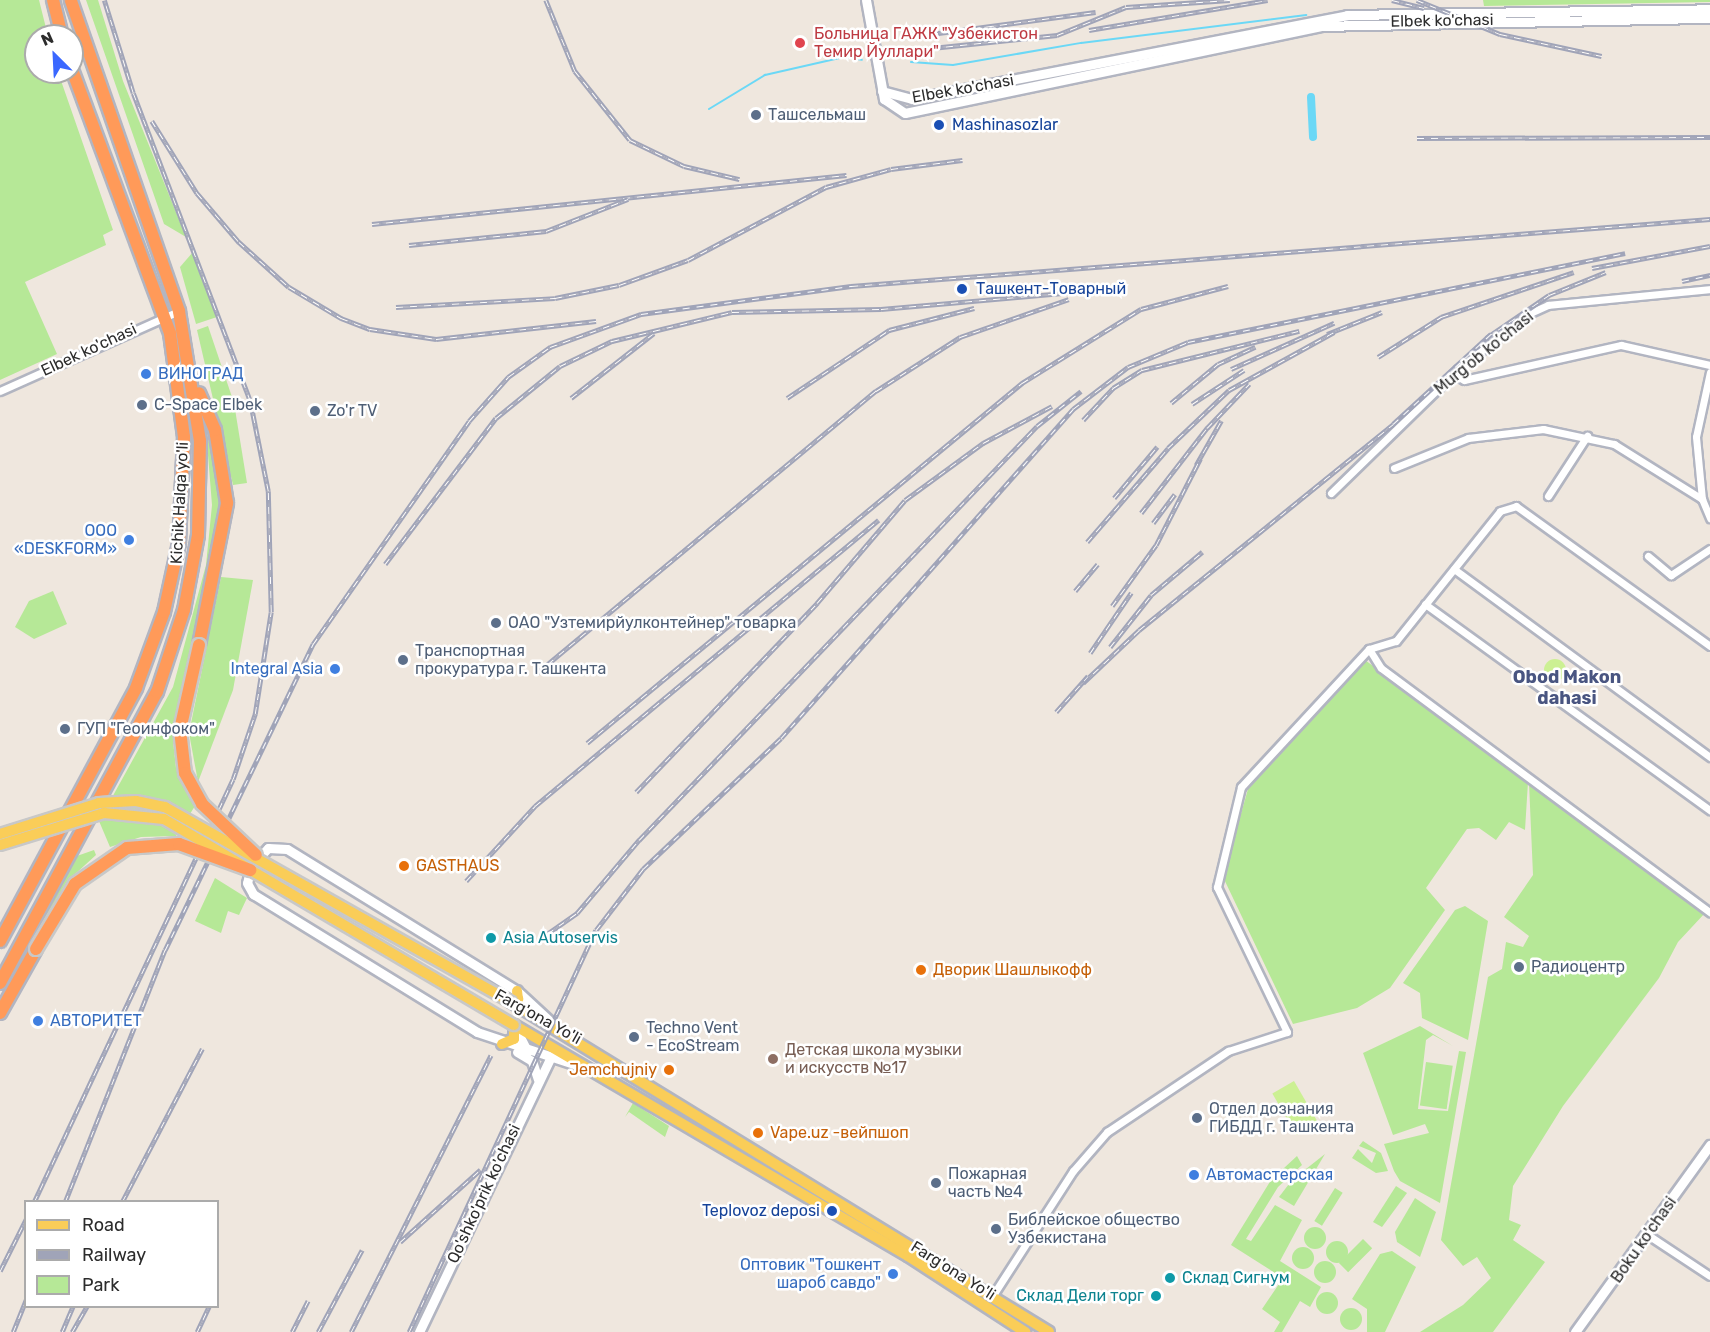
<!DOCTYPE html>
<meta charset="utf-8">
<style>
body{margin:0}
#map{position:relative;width:1710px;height:1332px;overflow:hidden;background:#efe7de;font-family:Rubik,sans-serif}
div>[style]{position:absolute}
.green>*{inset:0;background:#b6e897;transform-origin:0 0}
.round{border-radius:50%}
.pitch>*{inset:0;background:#ccf093;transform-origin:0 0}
.stream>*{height:2px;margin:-1px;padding:0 1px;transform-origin:1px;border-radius:1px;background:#6bd8f6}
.canal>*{height:8px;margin:-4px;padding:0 4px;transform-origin:4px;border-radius:4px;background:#6bd8f6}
.roads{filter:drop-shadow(2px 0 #b2b5c1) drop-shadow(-2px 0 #b2b5c1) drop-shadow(0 2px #b2b5c1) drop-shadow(0 -2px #b2b5c1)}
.street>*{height:7px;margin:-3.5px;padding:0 3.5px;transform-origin:3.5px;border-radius:3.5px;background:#fff}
.secondary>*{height:9px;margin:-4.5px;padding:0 4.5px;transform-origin:4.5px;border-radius:4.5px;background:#fff}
.primary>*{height:10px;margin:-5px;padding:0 5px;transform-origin:5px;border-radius:5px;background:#facd58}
.highway>*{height:12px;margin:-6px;padding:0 6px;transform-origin:6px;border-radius:6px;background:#ff9a59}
.rail>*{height:4.5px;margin-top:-2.25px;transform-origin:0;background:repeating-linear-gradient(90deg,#fff 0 7px,#a0a4b8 0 14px);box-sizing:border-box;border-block:2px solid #a0a4b8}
.bridges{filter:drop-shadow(2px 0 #c8c8c8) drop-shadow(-2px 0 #c8c8c8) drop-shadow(0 2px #c8c8c8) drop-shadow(0 -2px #c8c8c8)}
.primary-bridge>*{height:10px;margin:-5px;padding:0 5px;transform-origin:5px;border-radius:5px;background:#facd58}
.highway-bridge>*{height:12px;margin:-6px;padding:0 6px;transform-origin:6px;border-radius:6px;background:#ff9a59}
.dots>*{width:16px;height:16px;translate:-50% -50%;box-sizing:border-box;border:3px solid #fff;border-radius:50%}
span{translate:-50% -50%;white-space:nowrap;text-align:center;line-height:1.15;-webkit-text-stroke:5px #fff;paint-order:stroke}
.street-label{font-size:16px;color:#2c2c2c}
.health-label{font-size:16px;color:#be3a42}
.left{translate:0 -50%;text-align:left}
.service-label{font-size:16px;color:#4e5e75}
.transit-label{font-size:16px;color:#164399}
.right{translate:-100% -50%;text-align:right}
.shop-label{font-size:16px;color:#366cbe}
.food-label{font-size:16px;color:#c56008}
.culture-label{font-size:16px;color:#0d838f}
.education-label{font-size:16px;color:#785e54}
.neighbourhood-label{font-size:18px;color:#495581;font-weight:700}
.legend{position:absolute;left:24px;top:1200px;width:195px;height:108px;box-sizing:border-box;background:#fff;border:2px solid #ababab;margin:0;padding:8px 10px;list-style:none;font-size:18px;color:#2c2c2c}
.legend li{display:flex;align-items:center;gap:12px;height:30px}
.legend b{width:30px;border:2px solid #ababab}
.north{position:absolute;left:24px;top:24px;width:60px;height:60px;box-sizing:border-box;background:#fff;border:2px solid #ababab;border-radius:50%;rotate:336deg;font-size:16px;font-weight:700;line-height:24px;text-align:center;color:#2c2c2c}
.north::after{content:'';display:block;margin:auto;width:21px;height:27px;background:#3b68ff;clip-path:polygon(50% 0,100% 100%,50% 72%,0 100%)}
</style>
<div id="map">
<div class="green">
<div style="clip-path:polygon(0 0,39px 0,48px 36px,36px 36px,36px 72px,58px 72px,113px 230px,103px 235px,106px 245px,25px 282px,57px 354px,0 380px)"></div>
<div style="clip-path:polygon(86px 0,98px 0,123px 81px,186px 237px,164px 224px)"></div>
<div style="clip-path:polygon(1483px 0,1710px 0,1710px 2px,1484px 6px)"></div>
<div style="clip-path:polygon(193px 252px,217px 317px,196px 324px,180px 267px)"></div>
<div style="clip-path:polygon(208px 326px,234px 403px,247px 483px,233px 485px,197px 330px)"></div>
<div style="clip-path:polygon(206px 430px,223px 500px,173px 741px,176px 768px,195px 806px,176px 836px,141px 837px,110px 847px,99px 821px,173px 687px,206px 565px,212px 505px)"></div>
<div style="clip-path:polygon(221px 577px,253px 580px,233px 690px,198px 782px,189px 733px)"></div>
<div style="clip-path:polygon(53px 591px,67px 624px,34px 639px,15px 627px,29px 601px)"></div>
<div style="clip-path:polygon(1365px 660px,1528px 782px,1525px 830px,1509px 822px,1496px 840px,1479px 828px,1467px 829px,1426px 888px,1445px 910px,1390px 988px,1357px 1008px,1293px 1024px,1223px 877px,1248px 789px)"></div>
<div style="clip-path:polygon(1529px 783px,1705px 913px,1678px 942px,1659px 978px,1563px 1106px,1513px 1186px,1509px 1220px,1521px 1225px,1513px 1240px,1545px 1262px,1493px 1332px,1420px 1332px,1463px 1305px,1491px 1278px,1477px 1257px,1463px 1266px,1441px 1240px,1488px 977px,1502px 969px,1506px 942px,1523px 947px,1529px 936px,1504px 917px,1533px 875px)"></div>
<div style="clip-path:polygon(94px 850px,96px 855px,73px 876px,50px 910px,0 1001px,74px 857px)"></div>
<div style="clip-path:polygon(215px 878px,247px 898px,239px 915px,228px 911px,221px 933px,195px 921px)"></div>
<div style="clip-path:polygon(1465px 906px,1488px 921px,1468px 1040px,1422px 1018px,1420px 993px,1403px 983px,1455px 910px)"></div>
<div style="clip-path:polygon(1420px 1026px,1453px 1046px,1433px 1035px,1426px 1040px,1418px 1109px,1448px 1111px,1459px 1051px,1466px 1052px,1440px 1203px,1400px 1181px,1394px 1171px,1384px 1144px,1429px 1133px,1425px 1124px,1393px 1135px,1363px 1053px)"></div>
<div style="left:1426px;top:1062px;width:27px;height:44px;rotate:8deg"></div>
<div style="clip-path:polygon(633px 1103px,669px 1126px,665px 1137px,629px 1112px,625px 1117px)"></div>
<div style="clip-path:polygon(1363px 1141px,1381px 1153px,1388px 1171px,1376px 1173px,1352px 1158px,1358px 1149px,1372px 1163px,1376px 1153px,1359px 1146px)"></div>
<div style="clip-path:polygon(1325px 1154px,1294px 1206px,1279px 1197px,1292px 1180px)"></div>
<div style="clip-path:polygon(1297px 1156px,1302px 1165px,1278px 1187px,1246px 1239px,1251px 1241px,1275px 1205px,1302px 1220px,1280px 1261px,1321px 1287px,1310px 1307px,1300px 1301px,1282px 1332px,1274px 1332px,1280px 1322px,1262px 1309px,1283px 1278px,1231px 1245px,1271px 1180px)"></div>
<div style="clip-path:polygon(1396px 1186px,1407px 1193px,1382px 1227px,1373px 1222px)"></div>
<div style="left:1335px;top:1188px;width:9px;height:39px;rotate:32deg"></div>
<div style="clip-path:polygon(1415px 1198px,1436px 1212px,1420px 1257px,1397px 1242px,1395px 1232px)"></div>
<div class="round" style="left:1304px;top:1227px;width:22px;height:22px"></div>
<div style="left:1363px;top:1239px;width:13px;height:34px;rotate:45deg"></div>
<div class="round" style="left:1326px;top:1241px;width:22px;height:22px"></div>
<div class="round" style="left:1292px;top:1247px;width:22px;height:22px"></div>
<div style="clip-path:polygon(1392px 1251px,1416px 1267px,1385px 1332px,1367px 1332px,1367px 1309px,1352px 1299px,1380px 1254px)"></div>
<div class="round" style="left:1314px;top:1261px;width:22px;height:22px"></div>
<div class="round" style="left:1316px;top:1292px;width:22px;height:22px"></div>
<div class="round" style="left:1340px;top:1308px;width:22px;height:22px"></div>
</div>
<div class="pitch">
<div class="round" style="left:1544px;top:659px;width:22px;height:22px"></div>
<div style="left:1294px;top:1081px;width:48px;height:25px;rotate:60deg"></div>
</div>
<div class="stream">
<div style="left:911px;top:62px;width:42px;rotate:4.1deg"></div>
<div style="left:953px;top:65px;width:130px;rotate:-9.8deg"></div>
<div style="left:1081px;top:43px;width:227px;rotate:-7.1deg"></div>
<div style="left:709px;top:109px;width:66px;rotate:-31.3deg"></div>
<div style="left:765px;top:75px;width:81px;rotate:-12.8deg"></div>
<div style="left:844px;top:57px;width:18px;rotate:9deg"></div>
</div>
<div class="canal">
<div style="left:1311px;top:97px;width:40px;rotate:87.1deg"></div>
</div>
<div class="roads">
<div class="street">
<div style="left:1710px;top:372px;width:66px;rotate:102.2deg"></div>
<div style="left:1696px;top:437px;width:62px;rotate:84.5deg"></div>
<div style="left:1702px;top:499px;width:21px;rotate:67deg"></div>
<div style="left:1457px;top:376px;width:8px;rotate:30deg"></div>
<div style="left:1464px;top:380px;width:161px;rotate:-12.6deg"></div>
<div style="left:1621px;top:345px;width:91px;rotate:12.7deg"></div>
<div style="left:0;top:391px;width:196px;rotate:-24.1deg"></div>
<div style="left:1394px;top:468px;width:80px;rotate:-22.1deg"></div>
<div style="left:1468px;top:438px;width:76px;rotate:-6.8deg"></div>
<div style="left:1543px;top:429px;width:73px;rotate:11.9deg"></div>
<div style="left:1614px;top:444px;width:104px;rotate:32deg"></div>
<div style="left:1331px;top:493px;width:177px;rotate:-44.3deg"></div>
<div style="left:1458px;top:369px;width:91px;rotate:-37.9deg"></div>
<div style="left:1530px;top:313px;width:20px;rotate:-24deg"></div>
<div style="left:1548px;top:305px;width:163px;rotate:-5.6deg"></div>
<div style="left:1548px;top:496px;width:72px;rotate:-57deg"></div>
<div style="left:1648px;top:556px;width:30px;rotate:40deg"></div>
<div style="left:1671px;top:575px;width:47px;rotate:-33.7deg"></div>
<div style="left:1454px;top:569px;width:318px;rotate:36.3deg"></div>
<div style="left:1425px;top:604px;width:352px;rotate:35.9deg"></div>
<div style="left:1369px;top:649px;width:22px;rotate:58deg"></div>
<div style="left:1381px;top:668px;width:410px;rotate:36.6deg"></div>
<div style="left:1648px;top:1235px;width:74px;rotate:33.5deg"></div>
<div style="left:993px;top:1295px;width:148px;rotate:-57.2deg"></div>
<div style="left:1073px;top:1171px;width:52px;rotate:-48.9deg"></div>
<div style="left:1107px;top:1132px;width:146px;rotate:-33.8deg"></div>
<div style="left:1228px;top:1051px;width:62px;rotate:-17.9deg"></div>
<div style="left:1287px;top:1032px;width:161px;rotate:-115.8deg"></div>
<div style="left:1217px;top:887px;width:103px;rotate:-76.5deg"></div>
<div style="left:1241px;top:787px;width:188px;rotate:-47.2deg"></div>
<div style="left:1369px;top:649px;width:28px;rotate:-17deg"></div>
<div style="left:1396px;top:641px;width:166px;rotate:-51.3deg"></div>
<div style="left:1500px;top:511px;width:17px;rotate:-17deg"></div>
<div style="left:1516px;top:506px;width:239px;rotate:35.8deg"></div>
</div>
<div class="secondary">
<div style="left:866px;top:0;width:101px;rotate:79.7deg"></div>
<div style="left:884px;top:99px;width:25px;rotate:34deg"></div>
<div style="left:905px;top:113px;width:424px;rotate:-11.8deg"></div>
<div style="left:1320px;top:26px;width:390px;rotate:-1.2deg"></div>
<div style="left:882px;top:91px;width:31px;rotate:15deg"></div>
<div style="left:912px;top:99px;width:443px;rotate:-10.9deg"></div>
<div style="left:1347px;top:15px;width:363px;rotate:-0.9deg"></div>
<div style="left:514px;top:1025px;width:30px;rotate:63deg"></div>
<div style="left:554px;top:1025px;width:50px;rotate:-137.4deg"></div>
<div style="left:517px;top:991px;width:270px;rotate:-148.3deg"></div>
<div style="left:287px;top:849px;width:19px;rotate:-177deg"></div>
<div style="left:268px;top:848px;width:25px;rotate:133deg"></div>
<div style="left:251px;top:866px;width:17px;rotate:103deg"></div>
<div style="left:247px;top:883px;width:13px;rotate:61deg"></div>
<div style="left:253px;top:894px;width:263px;rotate:31.6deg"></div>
<div style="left:477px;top:1032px;width:105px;rotate:18.3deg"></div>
<div style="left:517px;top:1052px;width:17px;rotate:31deg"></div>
<div style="left:532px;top:1061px;width:19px;rotate:72deg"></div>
<div style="left:419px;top:1332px;width:304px;rotate:-64.4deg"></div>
<div style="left:1575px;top:1332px;width:231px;rotate:-54.2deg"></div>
</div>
<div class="primary">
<div style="left:511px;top:1002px;width:631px;rotate:31.52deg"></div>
<div style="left:511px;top:1002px;width:8px;rotate:-23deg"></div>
<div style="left:518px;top:999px;width:8px;rotate:-97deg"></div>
<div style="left:514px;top:1025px;width:457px;rotate:30.4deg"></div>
<div style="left:908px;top:1256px;width:140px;rotate:33deg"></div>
<div style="left:502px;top:1044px;width:13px;rotate:-23deg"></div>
<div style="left:514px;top:1039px;width:14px;rotate:-90deg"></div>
</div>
<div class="highway">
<div style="left:53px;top:0;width:37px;rotate:76deg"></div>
<div style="left:199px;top:645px;width:145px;rotate:-78.8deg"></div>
<div style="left:227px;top:503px;width:74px;rotate:-99.3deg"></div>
<div style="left:215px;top:430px;width:40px;rotate:-113.4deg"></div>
<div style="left:0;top:941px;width:287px;rotate:-61.7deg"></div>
<div style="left:136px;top:688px;width:81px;rotate:-69.8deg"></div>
<div style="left:164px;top:612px;width:71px;rotate:-77.7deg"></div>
<div style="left:179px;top:543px;width:106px;rotate:-87.3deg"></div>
<div style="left:184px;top:437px;width:105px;rotate:-97.7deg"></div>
<div style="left:170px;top:333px;width:282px;rotate:-110.4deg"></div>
<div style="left:0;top:983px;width:331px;rotate:-61.7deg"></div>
<div style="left:157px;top:692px;width:86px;rotate:-71.8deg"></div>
<div style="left:184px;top:610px;width:76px;rotate:-79.4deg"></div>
<div style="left:198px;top:535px;width:94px;rotate:-88.8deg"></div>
<div style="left:200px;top:441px;width:132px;rotate:-99.2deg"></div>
<div style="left:179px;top:311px;width:329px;rotate:-109.2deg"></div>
<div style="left:0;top:1013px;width:73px;rotate:-60.6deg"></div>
</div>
</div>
<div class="rail">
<div style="left:546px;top:0;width:77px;rotate:67.8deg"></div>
<div style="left:575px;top:71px;width:88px;rotate:51.4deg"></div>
<div style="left:630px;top:140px;width:60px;rotate:25.7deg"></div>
<div style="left:684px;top:166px;width:57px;rotate:13.3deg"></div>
<div style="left:1392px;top:0;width:33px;rotate:14deg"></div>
<div style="left:1417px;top:0;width:90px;rotate:22.3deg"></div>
<div style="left:1500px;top:34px;width:104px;rotate:12.2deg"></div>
<div style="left:1089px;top:30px;width:181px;rotate:-9.5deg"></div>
<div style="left:931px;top:34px;width:166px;rotate:-7.6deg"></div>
<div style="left:932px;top:48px;width:126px;rotate:-5.9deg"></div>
<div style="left:1057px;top:35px;width:74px;rotate:-22.1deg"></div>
<div style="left:1126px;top:7px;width:104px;rotate:-3.9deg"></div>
<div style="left:152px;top:121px;width:85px;rotate:58deg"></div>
<div style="left:197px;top:193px;width:65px;rotate:49.4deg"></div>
<div style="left:239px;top:242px;width:67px;rotate:42deg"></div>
<div style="left:289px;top:287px;width:61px;rotate:30.8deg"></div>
<div style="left:341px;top:318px;width:31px;rotate:21deg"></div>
<div style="left:370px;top:329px;width:67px;rotate:8.6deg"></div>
<div style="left:436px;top:339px;width:161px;rotate:-6.4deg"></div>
<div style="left:1417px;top:138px;width:293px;rotate:-0.2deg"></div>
<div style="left:372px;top:224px;width:477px;rotate:-5.9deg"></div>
<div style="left:409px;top:245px;width:138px;rotate:-5.8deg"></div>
<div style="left:546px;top:231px;width:88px;rotate:-21.3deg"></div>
<div style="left:1592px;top:268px;width:120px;rotate:-10.6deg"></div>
<div style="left:1682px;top:281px;width:29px;rotate:-12deg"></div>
<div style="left:396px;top:307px;width:159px;rotate:-3.2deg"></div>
<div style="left:555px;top:298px;width:65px;rotate:-11.5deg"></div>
<div style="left:619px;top:285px;width:73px;rotate:-19.9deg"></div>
<div style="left:688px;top:260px;width:156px;rotate:-27.9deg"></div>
<div style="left:826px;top:187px;width:67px;rotate:-15.5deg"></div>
<div style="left:891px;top:169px;width:72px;rotate:-7.2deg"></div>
<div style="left:1327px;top:334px;width:59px;rotate:-21.8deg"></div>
<div style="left:1486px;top:338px;width:76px;rotate:-34.3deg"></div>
<div style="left:1549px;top:295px;width:61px;rotate:-22deg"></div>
<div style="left:1378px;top:357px;width:75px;rotate:-32.4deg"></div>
<div style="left:1441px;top:317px;width:140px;rotate:-18.7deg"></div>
<div style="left:1231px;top:369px;width:113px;rotate:-24.1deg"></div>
<div style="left:571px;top:398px;width:105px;rotate:-38.1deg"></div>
<div style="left:787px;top:398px;width:123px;rotate:-33.7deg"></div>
<div style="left:889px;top:330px;width:88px;rotate:-14.5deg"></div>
<div style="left:1171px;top:403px;width:61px;rotate:-39.7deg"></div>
<div style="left:1218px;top:364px;width:41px;rotate:-24.7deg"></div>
<div style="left:1192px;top:404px;width:62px;rotate:-33.2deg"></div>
<div style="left:1083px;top:420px;width:44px;rotate:-46.8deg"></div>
<div style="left:1113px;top:388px;width:34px;rotate:-32deg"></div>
<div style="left:1142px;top:370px;width:162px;rotate:-14deg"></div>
<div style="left:1196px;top:465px;width:51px;rotate:-60.4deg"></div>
<div style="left:1114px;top:498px;width:67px;rotate:-49.9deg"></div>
<div style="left:1141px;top:513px;width:108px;rotate:-52.2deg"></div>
<div style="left:1207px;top:428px;width:61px;rotate:-46.3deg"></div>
<div style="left:1153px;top:523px;width:36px;rotate:-53deg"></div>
<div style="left:1087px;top:542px;width:124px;rotate:-49.2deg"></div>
<div style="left:1168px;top:448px;width:84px;rotate:-43.6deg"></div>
<div style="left:1229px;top:390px;width:120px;rotate:-28.9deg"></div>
<div style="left:385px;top:564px;width:183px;rotate:-52.8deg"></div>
<div style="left:496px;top:418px;width:82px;rotate:-39.1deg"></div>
<div style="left:560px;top:366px;width:58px;rotate:-25.7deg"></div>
<div style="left:612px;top:341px;width:123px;rotate:-13.6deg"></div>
<div style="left:732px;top:312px;width:149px;rotate:-1.2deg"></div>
<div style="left:881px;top:309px;width:231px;rotate:-5deg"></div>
<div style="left:1075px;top:591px;width:35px;rotate:-50deg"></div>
<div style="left:1112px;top:606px;width:75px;rotate:-54.2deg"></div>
<div style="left:1156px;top:545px;width:97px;rotate:-62.9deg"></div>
<div style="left:1110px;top:647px;width:66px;rotate:-51.7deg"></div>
<div style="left:1151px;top:595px;width:67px;rotate:-40.1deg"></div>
<div style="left:1090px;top:653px;width:73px;rotate:-55.7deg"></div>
<div style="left:537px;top:673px;width:441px;rotate:-39.8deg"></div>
<div style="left:876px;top:391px;width:100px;rotate:-32.7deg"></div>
<div style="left:960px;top:337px;width:115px;rotate:-19.2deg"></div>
<div style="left:1083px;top:683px;width:77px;rotate:-43.4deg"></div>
<div style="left:1139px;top:630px;width:327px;rotate:-39deg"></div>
<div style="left:1393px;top:424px;width:133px;rotate:-42.6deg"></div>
<div style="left:1056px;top:712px;width:48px;rotate:-48.4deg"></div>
<div style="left:587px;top:743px;width:565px;rotate:-39.61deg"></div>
<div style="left:1022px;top:383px;width:140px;rotate:-31.9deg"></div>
<div style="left:1141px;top:309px;width:90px;rotate:-14.8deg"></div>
<div style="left:636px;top:792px;width:262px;rotate:-46.2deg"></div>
<div style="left:817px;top:603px;width:135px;rotate:-49.5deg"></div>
<div style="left:905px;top:500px;width:97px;rotate:-36.2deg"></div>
<div style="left:983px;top:443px;width:78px;rotate:-28.2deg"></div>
<div style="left:466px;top:881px;width:102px;rotate:-47.4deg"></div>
<div style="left:535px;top:806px;width:447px;rotate:-39.8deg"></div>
<div style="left:547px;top:934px;width:37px;rotate:-35deg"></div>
<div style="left:577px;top:913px;width:96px;rotate:-49.7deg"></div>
<div style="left:639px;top:840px;width:574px;rotate:-46.13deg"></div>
<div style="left:1037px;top:426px;width:56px;rotate:-38.5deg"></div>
<div style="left:34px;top:1202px;width:467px;rotate:-64.8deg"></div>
<div style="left:233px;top:779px;width:69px;rotate:-71.3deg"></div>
<div style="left:255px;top:714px;width:103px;rotate:-81.1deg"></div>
<div style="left:271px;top:612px;width:121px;rotate:-91.4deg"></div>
<div style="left:268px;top:491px;width:92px;rotate:-101.3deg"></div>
<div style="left:250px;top:401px;width:329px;rotate:-110.8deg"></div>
<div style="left:133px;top:93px;width:97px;rotate:-107.3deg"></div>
<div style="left:65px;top:1202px;width:271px;rotate:-68.4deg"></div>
<div style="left:165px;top:950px;width:340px;rotate:-64.2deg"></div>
<div style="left:313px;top:644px;width:272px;rotate:-55deg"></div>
<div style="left:469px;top:421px;width:59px;rotate:-48.4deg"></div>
<div style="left:508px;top:377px;width:52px;rotate:-35.5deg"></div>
<div style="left:550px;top:347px;width:97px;rotate:-19.9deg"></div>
<div style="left:641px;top:314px;width:212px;rotate:-7.6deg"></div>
<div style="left:851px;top:286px;width:862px;rotate:-4.46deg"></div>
<div style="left:122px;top:1202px;width:173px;rotate:-62.4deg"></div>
<div style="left:400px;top:1242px;width:108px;rotate:-42deg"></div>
<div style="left:0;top:1271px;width:58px;rotate:-63.4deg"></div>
<div style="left:13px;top:1332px;width:35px;rotate:-68deg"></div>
<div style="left:62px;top:1332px;width:28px;rotate:-67deg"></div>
<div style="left:72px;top:1332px;width:30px;rotate:-60deg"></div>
<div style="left:197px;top:1332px;width:29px;rotate:-65deg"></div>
<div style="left:292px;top:1332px;width:35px;rotate:-63deg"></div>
<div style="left:318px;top:1332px;width:93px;rotate:-61.8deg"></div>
<div style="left:351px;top:1332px;width:310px;rotate:-63.2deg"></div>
<div style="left:409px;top:1332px;width:443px;rotate:-65.1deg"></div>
<div style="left:596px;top:930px;width:77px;rotate:-52.4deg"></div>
<div style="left:643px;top:869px;width:190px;rotate:-43.5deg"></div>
<div style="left:781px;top:738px;width:440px;rotate:-48.4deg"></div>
<div style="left:1073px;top:409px;width:69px;rotate:-37.4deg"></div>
<div style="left:1128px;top:367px;width:65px;rotate:-22.6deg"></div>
<div style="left:1188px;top:342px;width:446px;rotate:-11.5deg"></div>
</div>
<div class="bridges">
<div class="primary-bridge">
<div style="left:0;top:834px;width:104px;rotate:-17.4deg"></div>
<div style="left:99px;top:803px;width:37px;rotate:-3deg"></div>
<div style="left:136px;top:801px;width:30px;rotate:12deg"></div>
<div style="left:165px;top:807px;width:397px;rotate:29.4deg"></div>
<div style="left:0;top:845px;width:109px;rotate:-17.1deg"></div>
<div style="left:104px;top:813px;width:60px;rotate:5.7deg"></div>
<div style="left:164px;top:819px;width:406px;rotate:30.5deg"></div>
</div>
<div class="highway-bridge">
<div style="left:199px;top:645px;width:87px;rotate:102.6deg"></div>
<div style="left:180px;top:730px;width:43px;rotate:83.4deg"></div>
<div style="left:185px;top:773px;width:35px;rotate:61deg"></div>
<div style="left:202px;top:804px;width:74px;rotate:43.4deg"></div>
<div style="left:36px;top:949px;width:76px;rotate:-59deg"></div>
<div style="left:75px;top:884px;width:63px;rotate:-34.7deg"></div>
<div style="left:127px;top:848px;width:52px;rotate:-4.4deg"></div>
<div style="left:179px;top:844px;width:76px;rotate:20.1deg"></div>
</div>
</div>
<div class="dots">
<div style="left:800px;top:43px;background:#e0444e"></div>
<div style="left:756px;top:115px;background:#5c6f8a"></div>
<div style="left:939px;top:125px;background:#1a4fb4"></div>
<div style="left:962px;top:289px;background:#1a4fb4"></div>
<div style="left:146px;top:374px;background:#3f7fe0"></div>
<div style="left:142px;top:405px;background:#5c6f8a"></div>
<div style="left:315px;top:411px;background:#5c6f8a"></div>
<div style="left:129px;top:540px;background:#3f7fe0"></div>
<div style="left:496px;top:623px;background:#5c6f8a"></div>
<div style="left:403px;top:660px;background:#5c6f8a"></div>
<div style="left:335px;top:669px;background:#3f7fe0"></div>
<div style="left:65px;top:729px;background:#5c6f8a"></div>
<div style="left:404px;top:866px;background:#e8710a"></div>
<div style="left:491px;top:938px;background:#0f9aa8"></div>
<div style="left:1519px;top:967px;background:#5c6f8a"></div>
<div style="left:921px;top:970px;background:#e8710a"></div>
<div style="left:38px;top:1021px;background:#3f7fe0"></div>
<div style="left:634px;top:1037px;background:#5c6f8a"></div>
<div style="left:773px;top:1059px;background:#8d6e63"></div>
<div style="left:669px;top:1070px;background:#e8710a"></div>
<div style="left:1197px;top:1118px;background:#5c6f8a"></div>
<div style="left:758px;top:1133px;background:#e8710a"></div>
<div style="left:1194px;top:1175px;background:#3f7fe0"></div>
<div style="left:936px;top:1183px;background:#5c6f8a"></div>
<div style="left:832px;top:1211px;background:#1a4fb4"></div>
<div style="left:996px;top:1229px;background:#5c6f8a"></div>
<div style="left:893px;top:1274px;background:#3f7fe0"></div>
<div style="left:1170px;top:1278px;background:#0f9aa8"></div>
<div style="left:1156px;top:1296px;background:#0f9aa8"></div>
</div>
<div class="street-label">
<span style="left:1442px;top:21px;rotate:-1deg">Elbek ko'chasi</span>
<span style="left:963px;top:89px;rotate:-10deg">Elbek ko'chasi</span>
<span style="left:89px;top:350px;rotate:-25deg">Elbek ko'chasi</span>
<span style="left:1484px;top:353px;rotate:-39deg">Murg’ob ko’chasi</span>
<span style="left:180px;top:503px;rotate:-87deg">Kichik Halqa yo'li</span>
<span style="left:538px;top:1017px;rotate:29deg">Farg'ona Yo'li</span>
<span style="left:484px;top:1194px;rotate:-65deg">Qo'shko'prik ko'chasi</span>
<span style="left:1644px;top:1240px;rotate:-55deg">Boku ko'chasi</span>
<span style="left:953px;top:1271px;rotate:32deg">Farg'ona Yo'li</span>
</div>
<div class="health-label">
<span class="left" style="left:814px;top:43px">Больница ГАЖК "Узбекистон<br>Темир Йуллари"</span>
</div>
<div class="service-label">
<span class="left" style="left:768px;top:115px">Ташсельмаш</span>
<span class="left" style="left:154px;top:405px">C-Space Elbek</span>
<span class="left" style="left:327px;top:411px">Zo'r TV</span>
<span class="left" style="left:508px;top:623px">ОАО "Узтемирйулконтейнер" товарка</span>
<span class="left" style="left:415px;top:660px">Транспортная<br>прокуратура г. Ташкента</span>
<span class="left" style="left:77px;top:729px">ГУП "Геоинфоком"</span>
<span class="left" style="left:1531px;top:967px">Радиоцентр</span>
<span class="left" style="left:646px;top:1037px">Techno Vent<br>- EcoStream</span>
<span class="left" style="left:1209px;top:1118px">Отдел дознания<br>ГИБДД г. Ташкента</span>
<span class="left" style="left:948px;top:1183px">Пожарная<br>часть №4</span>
<span class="left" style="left:1008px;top:1229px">Библейское общество<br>Узбекистана</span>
</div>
<div class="transit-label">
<span class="left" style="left:952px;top:125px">Mashinasozlar</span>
<span class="left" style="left:976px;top:289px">Ташкент-Товарный</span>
<span class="right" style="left:820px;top:1211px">Teplovoz deposi</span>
</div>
<div class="shop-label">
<span class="left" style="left:158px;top:374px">ВИНОГРАД</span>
<span class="right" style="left:117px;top:540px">ООО<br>«DESKFORM»</span>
<span class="right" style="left:323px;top:669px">Integral Asia</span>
<span class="left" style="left:50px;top:1021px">АВТОРИТЕТ</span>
<span class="left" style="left:1206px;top:1175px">Автомастерская</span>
<span class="right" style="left:881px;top:1274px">Оптовик "Тошкент<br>шароб савдо"</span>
</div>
<div class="food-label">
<span class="left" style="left:416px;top:866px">GASTHAUS</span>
<span class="left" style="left:933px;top:970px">Дворик Шашлыкофф</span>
<span class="right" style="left:657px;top:1070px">Jemchujniy</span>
<span class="left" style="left:770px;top:1133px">Vape.uz -вейпшоп</span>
</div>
<div class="culture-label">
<span class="left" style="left:503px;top:938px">Asia Autoservis</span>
<span class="left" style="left:1182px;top:1278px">Склад Сигнум</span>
<span class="right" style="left:1144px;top:1296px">Склад Дели торг</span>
</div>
<div class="education-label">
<span class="left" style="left:785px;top:1059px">Детская школа музыки<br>и искусств №17</span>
</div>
<div class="neighbourhood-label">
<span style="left:1567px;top:688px">Obod Makon<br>dahasi</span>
</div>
<ul class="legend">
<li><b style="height:8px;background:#facd58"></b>Road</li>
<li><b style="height:8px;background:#a0a4b8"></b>Railway</li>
<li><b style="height:16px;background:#b6e897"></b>Park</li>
</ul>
<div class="north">N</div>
</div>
